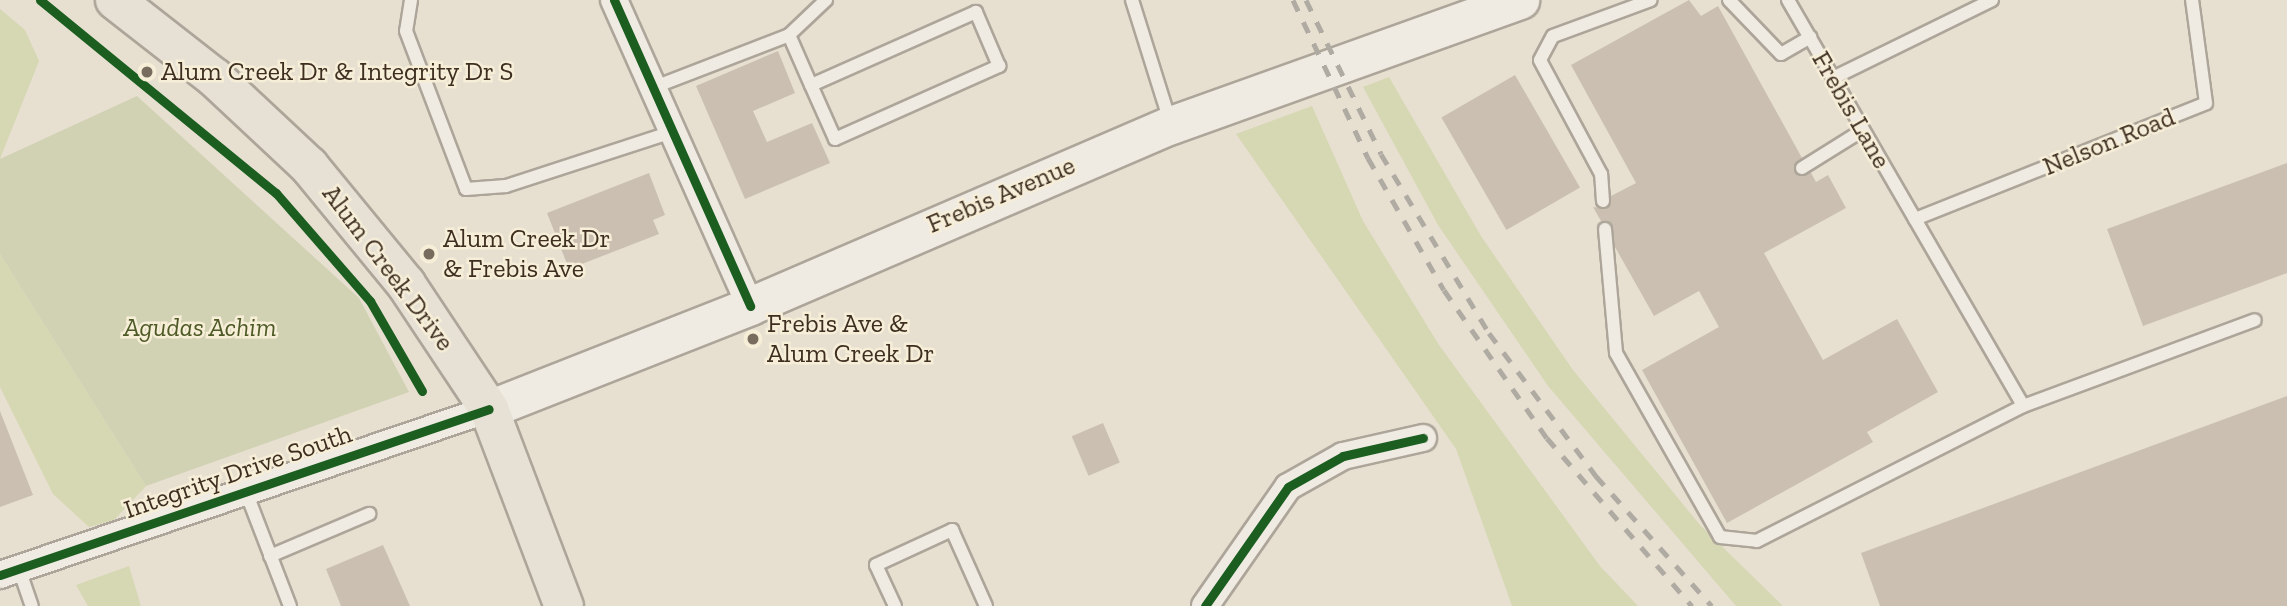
<!DOCTYPE html>
<style>
body{margin:0}
#map{position:relative;width:2287px;height:606px;overflow:hidden;background:#e7e0d1;font-family:"Zilla Slab",serif}
div>[style]{position:absolute}
.green>*{inset:0;background:#d6d7b3}
.cemetery>*{inset:0;background:#d1d1b3}
.building>*{inset:0;background:#cbbfb2;transform-origin:0 0}
.roads{filter:drop-shadow(2px 0 #ada599) drop-shadow(-2px 0 #ada599) drop-shadow(0 2px #ada599) drop-shadow(0 -2px #ada599)}
.service>*{height:12px;margin:-6px;padding:0 6px;transform-origin:6px;border-radius:6px;background:#efebe3}
.minor>*{height:26px;margin:-13px;padding:0 13px;transform-origin:13px;border-radius:13px;background:#efebe3}
.secondary>*{height:37px;margin:-18.5px;padding:0 18.5px;transform-origin:18.5px;border-radius:18.5px;background:#efebe3}
.primary>*{height:38px;margin:-19px;padding:0 19px;transform-origin:19px;border-radius:19px;background:#e6e1d4}
.rail>*{height:5px;margin-top:-2.5px;transform-origin:0;background:repeating-linear-gradient(90deg,#afaaa2 0 12px,transparent 0 24px)}
.cycleway>*{height:9px;margin:-4.5px;padding:0 4.5px;transform-origin:4.5px;border-radius:4.5px;background:#1b5e20}
.dots>*{width:19px;height:19px;translate:-50% -50%;box-sizing:border-box;border:4px solid #f7eed8;border-radius:50%}
span{translate:-50% -50%;white-space:nowrap;text-align:center;line-height:1.15;-webkit-text-stroke:5px #f7eed8;paint-order:stroke}
.poi-label{font-size:26px;color:#3d2e20}
.left{translate:0 -50%;text-align:left}
.street-label{font-size:26px;color:#3d2e20}
.park-label{font-size:26px;color:#4d5a26;font-style:italic}
</style>
<div id="map">
<div class="green">
<div style="clip-path:polygon(0 9px,25px 30px,39px 61px,0 159px)"></div>
<div style="clip-path:polygon(1389px 77px,1481px 236px,1573px 370px,1700px 525px,1783px 606px,1736px 606px,1548px 386px,1438px 225px,1363px 87px)"></div>
<div style="clip-path:polygon(1312px 106px,1363px 221px,1439px 345px,1600px 566px,1638px 606px,1512px 606px,1456px 449px,1236px 134px)"></div>
<div style="clip-path:polygon(0 254px,146px 486px,114px 520px,89px 527px,53px 494px,0 387px)"></div>
<div style="clip-path:polygon(129px 566px,141px 606px,88px 606px,76px 585px)"></div>
</div>
<div class="cemetery">
<div style="clip-path:polygon(137px 96px,359px 298px,409px 392px,146px 486px,0 254px,0 159px)"></div>
</div>
<div class="building">
<div style="clip-path:polygon(1689px 0,1701px 16px,1718px 6px,1802px 158px,1795px 173px,1811px 173px,1816px 182px,1828px 175px,1846px 208px,1764px 253px,1823px 360px,1897px 319px,1938px 392px,1867px 432px,1873px 442px,1727px 523px,1642px 370px,1719px 327px,1699px 291px,1654px 316px,1615px 247px,1612px 225px,1601px 221px,1593px 207px,1607px 209px,1611px 196px,1636px 183px,1571px 65px)"></div>
<div style="clip-path:polygon(778px 51px,795px 93px,753px 111px,767px 142px,812px 123px,830px 163px,745px 199px,696px 86px)"></div>
<div style="left:1515px;top:75px;width:130px;height:85px;rotate:60deg"></div>
<div style="clip-path:polygon(2287px 163px,2287px 273px,2143px 326px,2107px 229px)"></div>
<div style="clip-path:polygon(649px 173px,665px 215px,653px 220px,659px 234px,569px 269px,547px 213px)"></div>
<div style="clip-path:polygon(2287px 396px,2287px 606px,1880px 606px,1861px 553px)"></div>
<div style="clip-path:polygon(0 411px,33px 495px,0 507px)"></div>
<div style="left:1103px;top:423px;width:43px;height:34px;rotate:67deg"></div>
<div style="clip-path:polygon(383px 545px,410px 606px,341px 606px,326px 569px)"></div>
</div>
<div class="roads">
<div class="service">
<div style="left:411px;top:0;width:31px;rotate:99deg"></div>
<div style="left:406px;top:31px;width:169px;rotate:69.2deg"></div>
<div style="left:466px;top:189px;width:40px;rotate:-4.3deg"></div>
<div style="left:506px;top:186px;width:175px;rotate:-18deg"></div>
<div style="left:1132px;top:0;width:127px;rotate:72.6deg"></div>
<div style="left:1729px;top:0;width:75px;rotate:46.1deg"></div>
<div style="left:1781px;top:54px;width:34px;rotate:-30deg"></div>
<div style="left:1788px;top:0;width:469px;rotate:59.9deg"></div>
<div style="left:2023px;top:406px;width:247px;rotate:-20.3deg"></div>
<div style="left:789px;top:35px;width:55px;rotate:66.3deg"></div>
<div style="left:811px;top:85px;width:59px;rotate:66deg"></div>
<div style="left:835px;top:139px;width:180px;rotate:-24deg"></div>
<div style="left:999px;top:66px;width:59px;rotate:-113.1deg"></div>
<div style="left:976px;top:12px;width:180px;rotate:156.1deg"></div>
<div style="left:1833px;top:78px;width:177px;rotate:-26.1deg"></div>
<div style="left:652px;top:88px;width:147px;rotate:-21.1deg"></div>
<div style="left:789px;top:35px;width:51px;rotate:-43.4deg"></div>
<div style="left:1802px;top:168px;width:72px;rotate:-31.9deg"></div>
<div style="left:1603px;top:201px;width:27px;rotate:-94deg"></div>
<div style="left:1601px;top:174px;width:129px;rotate:-118.2deg"></div>
<div style="left:1540px;top:60px;width:27px;rotate:-62deg"></div>
<div style="left:1553px;top:36px;width:104px;rotate:-20.2deg"></div>
<div style="left:1915px;top:219px;width:313px;rotate:-21.7deg"></div>
<div style="left:2206px;top:103px;width:104px;rotate:-97.7deg"></div>
<div style="left:1605px;top:229px;width:124px;rotate:84.9deg"></div>
<div style="left:1616px;top:353px;width:211px;rotate:60.5deg"></div>
<div style="left:1720px;top:537px;width:37px;rotate:6deg"></div>
<div style="left:1757px;top:541px;width:298px;rotate:-26.9deg"></div>
<div style="left:246px;top:492px;width:122px;rotate:68.9deg"></div>
<div style="left:270px;top:556px;width:108px;rotate:-23deg"></div>
<div style="left:19px;top:569px;width:39px;rotate:71deg"></div>
<div style="left:895px;top:606px;width:45px;rotate:-114.9deg"></div>
<div style="left:876px;top:565px;width:84px;rotate:-24.7deg"></div>
<div style="left:952px;top:530px;width:83px;rotate:65.9deg"></div>
</div>
<div class="minor">
<div style="left:614px;top:0;width:335px;rotate:66deg"></div>
<div style="left:0;top:575px;width:516px;rotate:-18.75deg"></div>
<div style="left:1205px;top:606px;width:145px;rotate:-55.1deg"></div>
<div style="left:1288px;top:487px;width:63px;rotate:-29.4deg"></div>
<div style="left:1343px;top:456px;width:82px;rotate:-12.7deg"></div>
</div>
<div class="secondary">
<div style="left:489px;top:409px;width:281px;rotate:-21.5deg"></div>
<div style="left:750px;top:306px;width:458px;rotate:-23.3deg"></div>
<div style="left:1171px;top:125px;width:371px;rotate:-19.7deg"></div>
</div>
<div class="primary">
<div style="left:115px;top:0;width:127px;rotate:38deg"></div>
<div style="left:215px;top:78px;width:129px;rotate:43.1deg"></div>
<div style="left:309px;top:166px;width:153px;rotate:50.6deg"></div>
<div style="left:406px;top:284px;width:150px;rotate:56.4deg"></div>
<div style="left:489px;top:409px;width:211px;rotate:69.2deg"></div>
</div>
</div>
<div class="rail">
<div style="left:1293px;top:0;width:175px;rotate:64.6deg"></div>
<div style="left:1368px;top:158px;width:152px;rotate:60.1deg"></div>
<div style="left:1444px;top:290px;width:180px;rotate:55.2deg"></div>
<div style="left:1547px;top:438px;width:222px;rotate:49.2deg"></div>
<div style="left:1306px;top:0;width:171px;rotate:64deg"></div>
<div style="left:1381px;top:154px;width:209px;rotate:58.9deg"></div>
<div style="left:1489px;top:333px;width:179px;rotate:53.2deg"></div>
<div style="left:1596px;top:476px;width:174px;rotate:48.3deg"></div>
</div>
<div class="cycleway">
<div style="left:40px;top:0;width:305px;rotate:39.3deg"></div>
<div style="left:276px;top:193px;width:143px;rotate:49deg"></div>
<div style="left:370px;top:301px;width:104px;rotate:60deg"></div>
<div style="left:614px;top:0;width:335px;rotate:66deg"></div>
<div style="left:0;top:575px;width:516px;rotate:-18.75deg"></div>
<div style="left:1205px;top:606px;width:145px;rotate:-55.1deg"></div>
<div style="left:1288px;top:487px;width:63px;rotate:-29.4deg"></div>
<div style="left:1343px;top:456px;width:82px;rotate:-12.7deg"></div>
</div>
<div class="dots">
<div style="left:147px;top:72px;background:#786c5e"></div>
<div style="left:429px;top:254px;background:#786c5e"></div>
<div style="left:753px;top:339px;background:#786c5e"></div>
</div>
<div class="poi-label">
<span class="left" style="left:161px;top:72px">Alum Creek Dr &amp; Integrity Dr S</span>
<span class="left" style="left:443px;top:254px">Alum Creek Dr<br>&amp; Frebis Ave</span>
<span class="left" style="left:767px;top:339px">Frebis Ave &amp;<br>Alum Creek Dr</span>
</div>
<div class="street-label">
<span style="left:1851px;top:110px;rotate:60deg">Frebis Lane</span>
<span style="left:2109px;top:142px;rotate:-22deg">Nelson Road</span>
<span style="left:1001px;top:195px;rotate:-23deg">Frebis Avenue</span>
<span style="left:388px;top:268px;rotate:53deg">Alum Creek Drive</span>
<span style="left:238px;top:472px;rotate:-19deg">Integrity Drive South</span>
</div>
<div class="park-label">
<span style="left:200px;top:328px">Agudas Achim</span>
</div>
</div>
